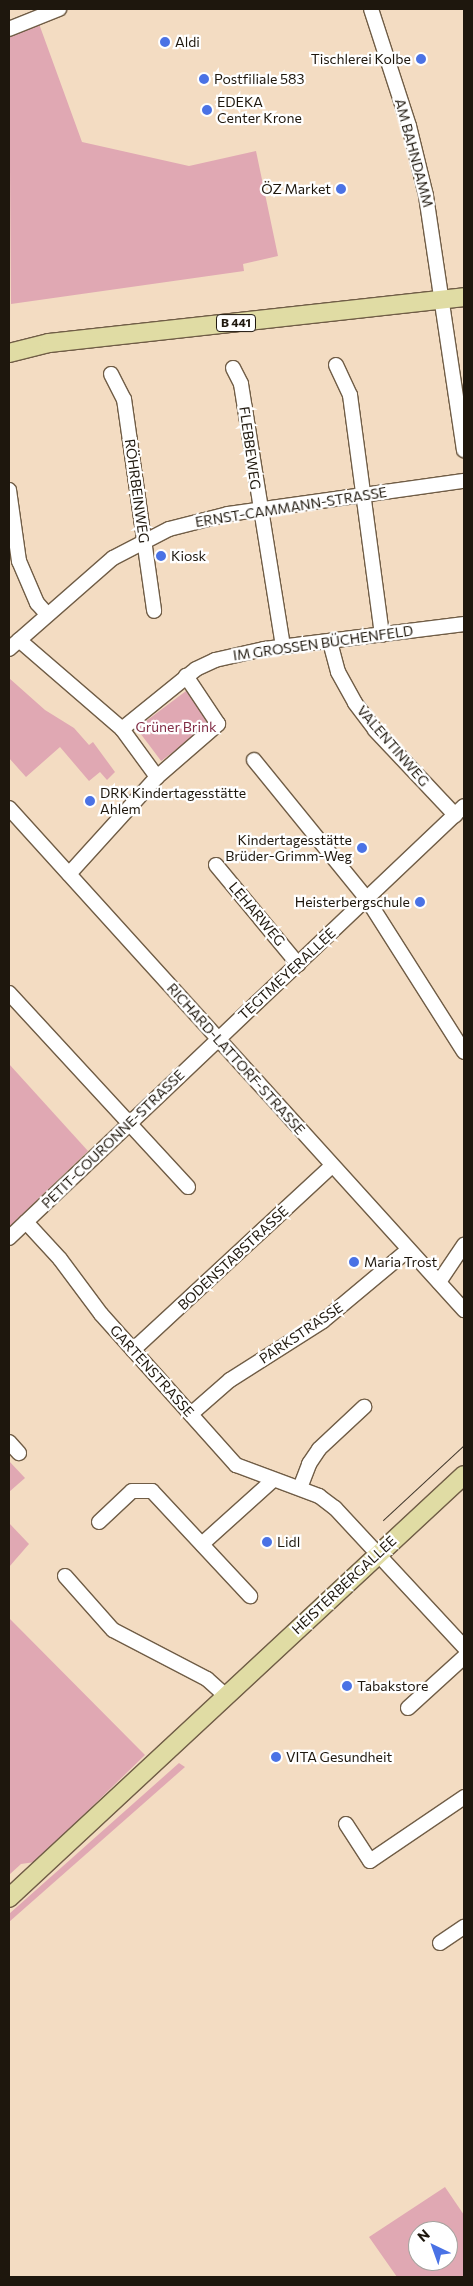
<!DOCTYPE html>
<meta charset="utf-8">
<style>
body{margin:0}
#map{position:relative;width:473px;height:2286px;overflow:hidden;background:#f3dcc2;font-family:Commissioner,sans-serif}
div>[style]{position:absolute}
.green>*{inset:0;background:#e0a8b3;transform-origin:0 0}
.roads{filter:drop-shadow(1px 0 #705d46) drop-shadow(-1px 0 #705d46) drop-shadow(0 1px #705d46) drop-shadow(0 -1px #705d46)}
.minor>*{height:14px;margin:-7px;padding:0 7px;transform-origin:7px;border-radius:7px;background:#fff}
.major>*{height:18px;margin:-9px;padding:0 9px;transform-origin:9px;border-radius:9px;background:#e0dca4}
.tram>*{height:1px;margin:-0.5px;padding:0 0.5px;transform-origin:0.5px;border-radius:0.5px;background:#40362a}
.dots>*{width:14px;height:14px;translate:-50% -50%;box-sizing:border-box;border:2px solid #fff;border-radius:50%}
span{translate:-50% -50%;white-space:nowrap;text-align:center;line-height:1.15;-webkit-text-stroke:4.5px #fff;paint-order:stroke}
.shield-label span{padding:1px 4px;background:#fff;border:1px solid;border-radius:4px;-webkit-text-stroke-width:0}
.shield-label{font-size:12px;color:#1e170d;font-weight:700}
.poi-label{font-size:14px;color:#1e170d}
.left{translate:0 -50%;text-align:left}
.right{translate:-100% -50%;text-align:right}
.street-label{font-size:14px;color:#1e170d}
.park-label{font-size:14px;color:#822e47}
.frame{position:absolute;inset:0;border:10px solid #1e170d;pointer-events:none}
.north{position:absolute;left:408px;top:2221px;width:50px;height:50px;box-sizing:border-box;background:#fff;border:1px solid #a5a29e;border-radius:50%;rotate:318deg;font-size:14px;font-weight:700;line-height:20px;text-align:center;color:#1e170d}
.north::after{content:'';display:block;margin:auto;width:18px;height:22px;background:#4a72e5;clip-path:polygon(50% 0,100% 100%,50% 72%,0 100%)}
</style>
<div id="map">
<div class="green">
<div style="clip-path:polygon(38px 21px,82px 142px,189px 166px,256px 151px,278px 256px,243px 264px,244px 271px,11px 304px,9px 33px)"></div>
<div style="clip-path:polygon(9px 678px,45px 710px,74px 728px,89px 745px,93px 742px,115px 772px,107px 780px,100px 772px,89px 781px,60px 747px,26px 777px,9px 758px)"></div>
<div style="left:186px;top:691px;width:41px;height:62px;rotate:53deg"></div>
<div style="clip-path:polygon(9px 1064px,88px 1151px,9px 1227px)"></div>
<div style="clip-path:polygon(9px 1461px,25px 1478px,9px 1492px)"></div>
<div style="clip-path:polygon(9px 1523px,29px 1544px,9px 1567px)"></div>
<div style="clip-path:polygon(9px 1618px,145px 1755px,35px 1862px,21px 1864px,9px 1875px)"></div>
<div style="clip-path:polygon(179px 1763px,185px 1767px,9px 1922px,9px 1914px)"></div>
<div style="clip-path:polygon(evenodd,445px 2187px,464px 2215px,464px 2277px,397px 2277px,369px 2237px,445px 2187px,418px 2231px,448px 2231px,448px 2261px,418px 2261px,418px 2231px)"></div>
</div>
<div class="roads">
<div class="minor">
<div style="left:371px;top:9px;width:123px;rotate:72deg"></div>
<div style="left:409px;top:126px;width:72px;rotate:76.3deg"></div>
<div style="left:426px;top:196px;width:257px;rotate:81.5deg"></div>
<div style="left:9px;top:29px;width:54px;rotate:-21.8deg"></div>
<div style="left:336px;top:365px;width:33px;rotate:65deg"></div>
<div style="left:350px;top:395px;width:242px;rotate:82.4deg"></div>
<div style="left:233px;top:368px;width:18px;rotate:63deg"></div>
<div style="left:241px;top:384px;width:266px;rotate:80.9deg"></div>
<div style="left:111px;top:374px;width:28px;rotate:63deg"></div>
<div style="left:124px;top:399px;width:214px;rotate:81.9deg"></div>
<div style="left:9px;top:490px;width:72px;rotate:82deg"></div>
<div style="left:19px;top:561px;width:46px;rotate:66.8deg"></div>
<div style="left:37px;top:603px;width:15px;rotate:48deg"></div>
<div style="left:19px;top:640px;width:136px;rotate:40.8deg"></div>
<div style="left:330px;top:642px;width:31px;rotate:75deg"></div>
<div style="left:338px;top:672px;width:35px;rotate:61deg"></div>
<div style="left:355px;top:703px;width:34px;rotate:53deg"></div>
<div style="left:375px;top:730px;width:117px;rotate:46.7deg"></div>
<div style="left:9px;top:649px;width:138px;rotate:-41.2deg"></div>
<div style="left:113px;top:558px;width:63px;rotate:-27.4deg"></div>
<div style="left:169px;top:529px;width:61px;rotate:-14.3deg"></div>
<div style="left:228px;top:514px;width:238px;rotate:-8deg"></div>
<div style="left:254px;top:760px;width:179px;rotate:50.9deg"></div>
<div style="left:367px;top:899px;width:181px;rotate:57.6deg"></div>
<div style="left:157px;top:777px;width:81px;rotate:-41deg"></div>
<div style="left:218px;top:724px;width:58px;rotate:-123.7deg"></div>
<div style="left:9px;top:808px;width:678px;rotate:47.81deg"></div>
<div style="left:216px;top:865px;width:129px;rotate:50.4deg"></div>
<div style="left:69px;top:874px;width:131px;rotate:-47.8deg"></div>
<div style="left:157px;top:777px;width:59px;rotate:-126.1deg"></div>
<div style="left:122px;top:729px;width:95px;rotate:-39deg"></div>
<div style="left:196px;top:669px;width:21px;rotate:-25deg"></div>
<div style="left:215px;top:660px;width:50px;rotate:-12.7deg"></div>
<div style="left:264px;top:649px;width:202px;rotate:-7.1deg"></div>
<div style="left:9px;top:993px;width:264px;rotate:47.3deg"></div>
<div style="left:26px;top:1222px;width:50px;rotate:47.4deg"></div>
<div style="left:60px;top:1259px;width:69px;rotate:53.3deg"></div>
<div style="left:101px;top:1314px;width:203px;rotate:48.2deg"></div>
<div style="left:236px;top:1465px;width:89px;rotate:20.5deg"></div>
<div style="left:319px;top:1496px;width:20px;rotate:37deg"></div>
<div style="left:335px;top:1508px;width:190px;rotate:47.1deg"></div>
<div style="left:9px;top:1238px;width:627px;rotate:-43.51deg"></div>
<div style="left:439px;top:1282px;width:45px;rotate:-56deg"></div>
<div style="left:133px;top:1350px;width:271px;rotate:-42.8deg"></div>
<div style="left:191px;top:1414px;width:52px;rotate:-41.1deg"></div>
<div style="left:230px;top:1380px;width:110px;rotate:-32.4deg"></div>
<div style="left:323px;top:1321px;width:111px;rotate:-39.9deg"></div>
<div style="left:9px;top:1442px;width:15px;rotate:48deg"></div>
<div style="left:300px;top:1488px;width:26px;rotate:-69deg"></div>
<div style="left:309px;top:1464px;width:18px;rotate:-56deg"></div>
<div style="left:319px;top:1449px;width:62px;rotate:-43deg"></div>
<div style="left:99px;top:1522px;width:45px;rotate:-43.2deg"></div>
<div style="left:132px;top:1491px;width:20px"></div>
<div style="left:152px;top:1491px;width:144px;rotate:47deg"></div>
<div style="left:202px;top:1544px;width:94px;rotate:-42deg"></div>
<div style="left:65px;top:1576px;width:72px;rotate:48.4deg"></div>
<div style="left:113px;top:1630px;width:106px;rotate:27.5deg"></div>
<div style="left:207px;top:1679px;width:24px;rotate:42deg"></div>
<div style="left:408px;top:1708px;width:76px;rotate:-42.3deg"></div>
<div style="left:346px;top:1824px;width:44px;rotate:57deg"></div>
<div style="left:370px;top:1861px;width:114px;rotate:-34.2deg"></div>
<div style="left:440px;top:1943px;width:29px;rotate:-34deg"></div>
</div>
<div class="major">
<div style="left:9px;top:353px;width:41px;rotate:-14deg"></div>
<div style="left:49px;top:343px;width:418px;rotate:-6.3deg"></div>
<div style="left:9px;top:1898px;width:621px;rotate:-42.91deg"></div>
</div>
</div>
<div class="tram">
<div style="left:383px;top:1520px;width:110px;rotate:-42.8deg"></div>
</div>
<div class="dots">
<div style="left:165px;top:42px;background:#4a72e5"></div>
<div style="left:421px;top:59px;background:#4a72e5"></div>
<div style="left:204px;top:79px;background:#4a72e5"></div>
<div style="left:207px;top:110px;background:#4a72e5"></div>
<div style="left:341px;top:189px;background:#4a72e5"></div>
<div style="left:161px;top:556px;background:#4a72e5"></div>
<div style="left:90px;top:801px;background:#4a72e5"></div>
<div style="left:362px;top:848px;background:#4a72e5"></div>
<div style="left:420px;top:902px;background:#4a72e5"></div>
<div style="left:354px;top:1262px;background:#4a72e5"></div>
<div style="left:267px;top:1542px;background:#4a72e5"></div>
<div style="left:347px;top:1686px;background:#4a72e5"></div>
<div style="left:276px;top:1757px;background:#4a72e5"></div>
</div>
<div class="shield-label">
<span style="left:236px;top:323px">B 441</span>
</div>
<div class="poi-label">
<span class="left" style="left:175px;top:42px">Aldi</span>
<span class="right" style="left:411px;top:59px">Tischlerei Kolbe</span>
<span class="left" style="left:214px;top:79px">Postfiliale 583</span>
<span class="left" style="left:217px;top:110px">EDEKA<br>Center Krone</span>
<span class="right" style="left:331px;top:189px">ÖZ Market</span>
<span class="left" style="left:171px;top:556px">Kiosk</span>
<span class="left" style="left:100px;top:801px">DRK Kindertagesstätte<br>Ahlem</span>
<span class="right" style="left:352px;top:848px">Kindertagesstätte<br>Brüder-Grimm-Weg</span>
<span class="right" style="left:410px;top:902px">Heisterbergschule</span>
<span class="left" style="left:364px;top:1262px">Maria Trost</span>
<span class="left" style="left:277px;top:1542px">Lidl</span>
<span class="left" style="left:357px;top:1686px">Tabakstore</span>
<span class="left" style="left:286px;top:1757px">VITA Gesundheit</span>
</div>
<div class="street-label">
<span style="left:414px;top:153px;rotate:75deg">AM BAHNDAMM</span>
<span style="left:250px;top:448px;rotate:82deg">FLEBBEWEG</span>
<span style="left:137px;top:491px;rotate:82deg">RÖHRBEINWEG</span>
<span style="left:291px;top:507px;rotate:-9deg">ERNST-CAMMANN-STRASSE</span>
<span style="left:323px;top:643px;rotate:-8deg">IM GROSSEN BÜCHENFELD</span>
<span style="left:393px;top:746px;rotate:49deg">VALENTINWEG</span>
<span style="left:257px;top:914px;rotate:50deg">LEHARWEG</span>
<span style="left:287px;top:974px;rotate:-43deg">TEGTMEYERALLEE</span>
<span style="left:236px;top:1059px;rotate:48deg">RICHARD-LATTORF-STRASSE</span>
<span style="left:113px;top:1139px;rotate:-44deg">PETIT-COURONNE-STRASSE</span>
<span style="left:233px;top:1258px;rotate:-43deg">BODENSTABSTRASSE</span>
<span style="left:301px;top:1333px;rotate:-34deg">PARKSTRASSE</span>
<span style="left:152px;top:1371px;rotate:48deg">GARTENSTRASSE</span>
<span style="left:344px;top:1585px;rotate:-43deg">HEISTERBERGALLEE</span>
</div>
<div class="park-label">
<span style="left:176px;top:727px">Grüner Brink</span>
</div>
<div class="frame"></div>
<div class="north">N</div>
</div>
